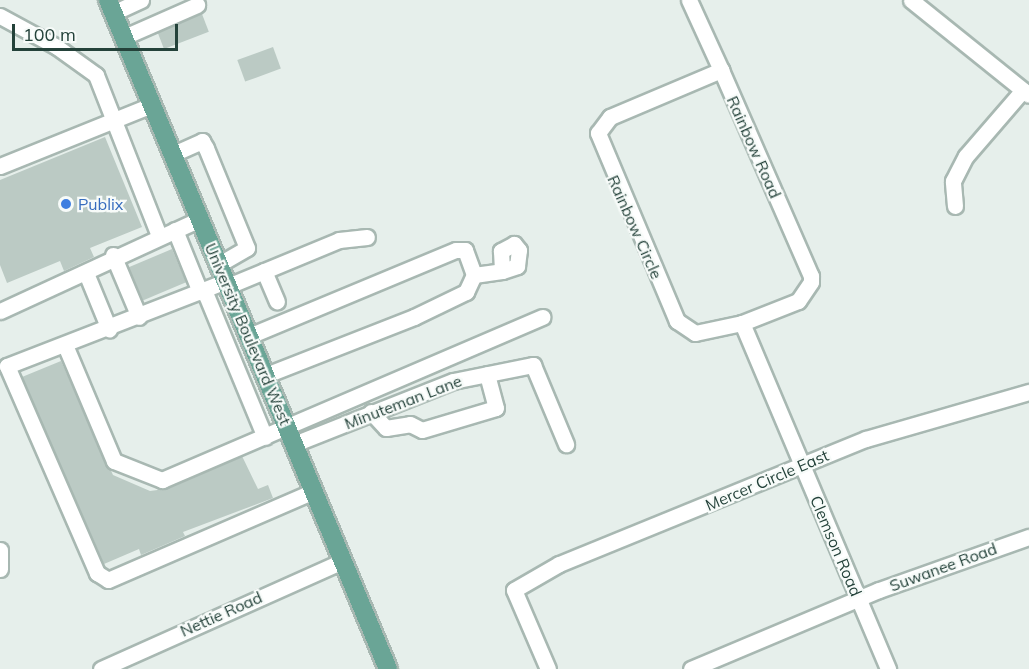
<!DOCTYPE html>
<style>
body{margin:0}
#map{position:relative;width:1029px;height:669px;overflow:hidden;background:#e6efeb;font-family:Mulish,sans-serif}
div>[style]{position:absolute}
.building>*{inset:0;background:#bbcac4;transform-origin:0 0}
.roads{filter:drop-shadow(2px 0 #a8b8b2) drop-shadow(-2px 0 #a8b8b2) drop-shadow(0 2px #a8b8b2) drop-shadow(0 -2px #a8b8b2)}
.minor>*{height:15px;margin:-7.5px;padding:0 7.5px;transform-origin:7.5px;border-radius:7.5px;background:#fff}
.major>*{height:18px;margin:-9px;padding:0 9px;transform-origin:9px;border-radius:9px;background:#6aa596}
.dots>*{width:16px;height:16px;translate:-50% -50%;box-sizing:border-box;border:3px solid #f7fbf9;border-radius:50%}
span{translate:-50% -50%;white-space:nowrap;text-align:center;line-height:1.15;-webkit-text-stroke:4.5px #f7fbf9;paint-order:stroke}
.street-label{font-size:16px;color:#24423a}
.shop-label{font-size:16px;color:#366cbe}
.left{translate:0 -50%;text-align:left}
.scale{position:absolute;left:12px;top:24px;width:166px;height:27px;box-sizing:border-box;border:3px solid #24423a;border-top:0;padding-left:8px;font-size:18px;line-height:21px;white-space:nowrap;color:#24423a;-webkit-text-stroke:4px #f7fbf9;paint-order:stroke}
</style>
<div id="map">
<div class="building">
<div style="left:202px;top:14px;width:19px;height:48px;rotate:69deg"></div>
<div style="left:273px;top:47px;width:23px;height:38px;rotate:70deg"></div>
<div style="clip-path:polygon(105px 137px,142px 227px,90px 248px,94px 257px,64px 271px,60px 261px,7px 283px,0 265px,0 180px)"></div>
<div style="left:172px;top:249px;width:36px;height:47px;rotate:67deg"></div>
<div style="clip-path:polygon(61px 361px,113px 475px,150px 491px,165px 489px,242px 456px,258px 489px,268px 485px,273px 498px,183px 532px,185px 536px,141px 555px,139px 549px,104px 564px,22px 377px)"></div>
</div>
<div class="roads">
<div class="minor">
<div style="left:689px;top:0;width:77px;rotate:65.4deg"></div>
<div style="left:721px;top:70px;width:225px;rotate:66.4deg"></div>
<div style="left:811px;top:276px;width:6px;rotate:90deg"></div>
<div style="left:811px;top:282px;width:23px;rotate:124deg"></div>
<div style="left:798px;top:301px;width:60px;rotate:158.6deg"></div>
<div style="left:742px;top:323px;width:48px;rotate:168deg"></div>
<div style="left:695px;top:333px;width:22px;rotate:-146deg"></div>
<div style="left:677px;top:321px;width:204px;rotate:-112.8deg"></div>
<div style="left:598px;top:133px;width:20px;rotate:-53deg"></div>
<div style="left:610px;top:117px;width:121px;rotate:-22.9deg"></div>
<div style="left:911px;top:0;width:151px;rotate:38.8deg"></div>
<div style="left:113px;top:13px;width:31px;rotate:-25deg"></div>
<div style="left:0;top:16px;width:65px;rotate:28.5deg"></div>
<div style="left:57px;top:47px;width:48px;rotate:35.7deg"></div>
<div style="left:96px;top:75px;width:173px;rotate:68.6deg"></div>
<div style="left:124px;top:37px;width:80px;rotate:-23.7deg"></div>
<div style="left:173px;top:154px;width:32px;rotate:-24deg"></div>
<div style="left:202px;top:141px;width:8px;rotate:60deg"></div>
<div style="left:206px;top:148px;width:108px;rotate:67.7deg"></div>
<div style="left:247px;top:248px;width:32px;rotate:150deg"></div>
<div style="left:0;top:166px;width:164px;rotate:-21.9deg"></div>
<div style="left:955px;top:206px;width:25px;rotate:-95deg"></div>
<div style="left:953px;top:181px;width:28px;rotate:-63deg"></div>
<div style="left:966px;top:156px;width:87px;rotate:-49.2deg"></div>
<div style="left:175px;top:230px;width:67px;rotate:68deg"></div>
<div style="left:113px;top:255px;width:67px;rotate:67.2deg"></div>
<div style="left:264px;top:271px;width:33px;rotate:67deg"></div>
<div style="left:86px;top:273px;width:61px;rotate:67.7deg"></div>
<div style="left:226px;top:281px;width:235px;rotate:158.8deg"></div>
<div style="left:7px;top:366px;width:226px;rotate:66.5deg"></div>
<div style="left:97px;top:573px;width:13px;rotate:32deg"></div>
<div style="left:108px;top:580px;width:224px;rotate:-23.4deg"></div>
<div style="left:228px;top:286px;width:120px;rotate:-22.5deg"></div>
<div style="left:339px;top:240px;width:28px;rotate:-6deg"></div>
<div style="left:204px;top:290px;width:159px;rotate:67.5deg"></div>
<div style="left:0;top:311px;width:220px;rotate:-24.7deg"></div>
<div style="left:742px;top:323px;width:376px;rotate:67.1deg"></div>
<div style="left:249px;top:336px;width:224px;rotate:-22.6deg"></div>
<div style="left:456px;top:250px;width:9px"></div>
<div style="left:465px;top:250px;width:27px;rotate:70deg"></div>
<div style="left:65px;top:345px;width:126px;rotate:67.1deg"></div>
<div style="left:114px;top:461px;width:52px;rotate:21.6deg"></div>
<div style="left:162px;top:480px;width:414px;rotate:-23.2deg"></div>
<div style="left:266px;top:375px;width:159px;rotate:-21.4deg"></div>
<div style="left:414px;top:317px;width:58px;rotate:-25.7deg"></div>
<div style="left:466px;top:292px;width:19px;rotate:-65deg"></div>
<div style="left:474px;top:275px;width:28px;rotate:-8deg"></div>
<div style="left:502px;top:271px;width:16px;rotate:-18deg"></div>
<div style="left:517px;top:266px;width:16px;rotate:-83deg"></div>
<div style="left:519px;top:250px;width:8px;rotate:-130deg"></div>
<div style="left:514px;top:244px;width:15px;rotate:152deg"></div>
<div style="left:501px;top:251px;width:20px;rotate:87deg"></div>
<div style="left:371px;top:412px;width:22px;rotate:47deg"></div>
<div style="left:386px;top:428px;width:24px;rotate:-9deg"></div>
<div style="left:410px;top:424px;width:13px;rotate:27deg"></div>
<div style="left:422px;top:430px;width:77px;rotate:-16.6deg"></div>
<div style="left:496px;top:408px;width:35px;rotate:-105deg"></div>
<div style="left:294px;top:444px;width:171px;rotate:-21.6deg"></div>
<div style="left:453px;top:381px;width:82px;rotate:-11.3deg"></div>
<div style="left:533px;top:365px;width:86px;rotate:67.3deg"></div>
<div style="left:0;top:550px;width:19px;rotate:90deg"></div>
<div style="left:101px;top:669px;width:265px;rotate:-24.1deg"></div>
<div style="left:548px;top:669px;width:86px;rotate:-113.3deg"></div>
<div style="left:514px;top:590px;width:52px;rotate:-30deg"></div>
<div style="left:559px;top:564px;width:331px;rotate:-22.2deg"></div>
<div style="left:866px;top:439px;width:170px;rotate:-16.1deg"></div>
<div style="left:691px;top:669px;width:204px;rotate:-22.8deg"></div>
<div style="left:879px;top:590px;width:159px;rotate:-19.5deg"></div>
</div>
<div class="major">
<div style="left:108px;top:0;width:725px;rotate:67.29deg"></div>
</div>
</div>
<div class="dots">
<div style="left:66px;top:204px;background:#3f7fe0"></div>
</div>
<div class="street-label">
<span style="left:754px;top:147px;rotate:66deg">Rainbow Road</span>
<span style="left:635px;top:227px;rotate:66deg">Rainbow Circle</span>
<span style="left:248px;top:334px;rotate:67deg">University Boulevard West</span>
<span style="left:403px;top:402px;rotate:-21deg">Minuteman Lane</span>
<span style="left:767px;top:480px;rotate:-23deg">Mercer Circle East</span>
<span style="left:836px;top:546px;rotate:67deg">Clemson Road</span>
<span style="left:943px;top:567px;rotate:-20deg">Suwanee Road</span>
<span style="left:221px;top:614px;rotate:-24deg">Nettie Road</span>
</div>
<div class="shop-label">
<span class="left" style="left:78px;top:204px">Publix</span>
</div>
<div class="scale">100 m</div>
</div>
